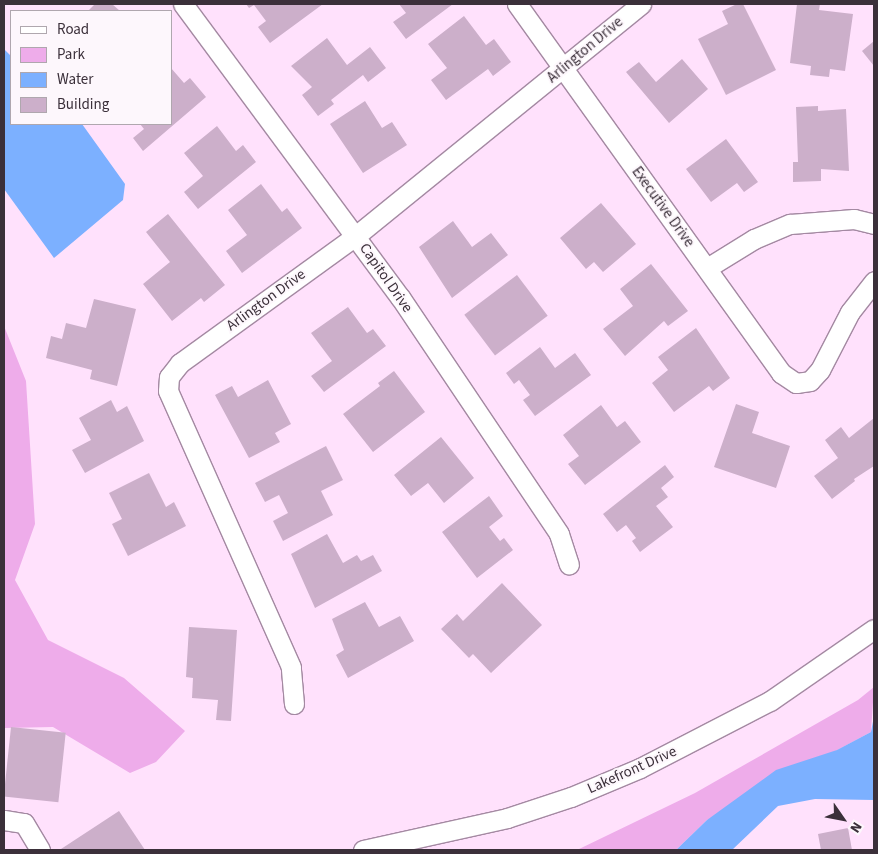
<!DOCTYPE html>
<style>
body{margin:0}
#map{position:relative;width:878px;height:854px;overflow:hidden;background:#ffe1fc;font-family:"Source Sans 3",sans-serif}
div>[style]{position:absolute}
.green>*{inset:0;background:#eeacea}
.water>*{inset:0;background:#7cb0ff}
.building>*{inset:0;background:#ccafca;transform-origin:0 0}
.roads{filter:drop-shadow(1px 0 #a489a2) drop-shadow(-1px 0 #a489a2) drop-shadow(0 1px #a489a2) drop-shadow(0 -1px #a489a2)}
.minor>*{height:19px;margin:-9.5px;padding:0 9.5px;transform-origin:9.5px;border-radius:9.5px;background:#fff}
span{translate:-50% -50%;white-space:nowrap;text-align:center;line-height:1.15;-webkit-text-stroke:4px #fdf7fc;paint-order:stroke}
.street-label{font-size:15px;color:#3b303a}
.frame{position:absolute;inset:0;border:5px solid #3b303a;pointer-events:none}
.legend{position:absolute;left:10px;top:10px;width:162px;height:115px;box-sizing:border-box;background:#fdf7fc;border:1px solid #afa7ae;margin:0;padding:6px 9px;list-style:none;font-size:15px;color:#3b303a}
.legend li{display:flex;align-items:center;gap:10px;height:25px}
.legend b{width:25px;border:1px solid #afa7ae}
.north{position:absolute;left:818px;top:794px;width:50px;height:50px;-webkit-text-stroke:4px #fdf7fc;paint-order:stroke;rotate:123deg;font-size:14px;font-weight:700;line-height:20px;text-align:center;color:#3b303a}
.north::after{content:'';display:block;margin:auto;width:18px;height:22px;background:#3b303a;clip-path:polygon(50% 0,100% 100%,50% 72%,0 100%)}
</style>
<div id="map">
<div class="green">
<div style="clip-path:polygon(4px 326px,26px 381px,35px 524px,15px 580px,48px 640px,124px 678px,185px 731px,156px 762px,130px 773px,53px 727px,4px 728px)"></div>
<div style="clip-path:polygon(874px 687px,871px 732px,707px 820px,676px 850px,577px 850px,695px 793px,858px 700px)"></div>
</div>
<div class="water">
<div style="clip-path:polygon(4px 49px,11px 56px,11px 124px,82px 124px,125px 184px,123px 200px,54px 258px,4px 189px)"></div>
<div style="clip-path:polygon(874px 716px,874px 800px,815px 799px,778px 806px,732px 850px,676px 850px,707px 820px,776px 770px,837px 750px,871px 732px)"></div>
</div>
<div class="building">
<div style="clip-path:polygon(95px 4px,112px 4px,120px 11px,88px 11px)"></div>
<div style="clip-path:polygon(246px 4px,323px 4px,270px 43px,258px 27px,266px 21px,254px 5px,249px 8px)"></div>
<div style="clip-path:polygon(399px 4px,453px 4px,406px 39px,393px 22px,406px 13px)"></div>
<div style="clip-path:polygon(737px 4px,743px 4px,776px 70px,726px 95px,698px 39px,728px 24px,722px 11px)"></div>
<div style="clip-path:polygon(797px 4px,820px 4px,819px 10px,853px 14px,845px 71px,830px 69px,829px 77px,810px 75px,811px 66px,790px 63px)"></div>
<div style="clip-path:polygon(464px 16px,486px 45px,494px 39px,511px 62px,493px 76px,488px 69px,446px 100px,431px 80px,447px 68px,428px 44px)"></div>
<div style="clip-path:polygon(327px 38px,347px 65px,370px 47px,386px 68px,368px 82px,363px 75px,331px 100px,334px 104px,318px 116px,302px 95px,312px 87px,291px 66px)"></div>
<div style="clip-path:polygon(874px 41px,874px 66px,862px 51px)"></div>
<div style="clip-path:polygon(682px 59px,708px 89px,669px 123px,626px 72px,639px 62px,656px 82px)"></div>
<div style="clip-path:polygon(171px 68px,184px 83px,190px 78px,206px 97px,143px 151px,133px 138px,144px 129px,140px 124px,171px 124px)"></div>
<div style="clip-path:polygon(365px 101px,382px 128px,392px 122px,407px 145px,363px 173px,330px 124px)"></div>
<div style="clip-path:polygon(818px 106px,818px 111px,846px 109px,849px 171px,821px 169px,821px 181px,793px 182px,793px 162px,798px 162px,796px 107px)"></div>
<div style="clip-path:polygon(217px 126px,236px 151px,243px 145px,256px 162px,198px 209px,184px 192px,203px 176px,184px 153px)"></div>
<div style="clip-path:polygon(726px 139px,758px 182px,744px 192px,737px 183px,711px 202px,686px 169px)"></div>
<div style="clip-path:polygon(261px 184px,282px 212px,287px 208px,302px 228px,242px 273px,226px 251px,247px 235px,228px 210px)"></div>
<div style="clip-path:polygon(601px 203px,636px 244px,603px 272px,594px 262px,586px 269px,560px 238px)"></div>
<div style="clip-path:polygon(168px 214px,225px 285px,204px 302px,201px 298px,172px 321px,143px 284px,170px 262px,146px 232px)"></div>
<div style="clip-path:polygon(453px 221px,472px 247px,491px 233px,508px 255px,452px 298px,419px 247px)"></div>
<div style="clip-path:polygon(651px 264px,688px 311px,668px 326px,664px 321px,625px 356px,603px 329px,633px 306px,620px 289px)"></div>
<div style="left:517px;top:275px;width:51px;height:66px;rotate:53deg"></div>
<div style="clip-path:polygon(94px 299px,136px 309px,117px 386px,90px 379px,92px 370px,46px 358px,51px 336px,62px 339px,66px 323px,86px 328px)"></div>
<div style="clip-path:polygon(348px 307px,367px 333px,373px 329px,386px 346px,324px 392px,311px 376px,332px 361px,311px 333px)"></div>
<div style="clip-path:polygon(696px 328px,730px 378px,713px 391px,709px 386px,674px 412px,652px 383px,668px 370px,658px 357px)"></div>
<div style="clip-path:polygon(540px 347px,555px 368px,575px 353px,591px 375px,535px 416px,523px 400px,530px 395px,519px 380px,514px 384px,506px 373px)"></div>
<div style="clip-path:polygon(394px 371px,425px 412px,373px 452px,343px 414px,380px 386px,378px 383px)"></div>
<div style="clip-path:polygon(268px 380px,291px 424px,275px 433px,280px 442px,249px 458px,215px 395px,232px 386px,238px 397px)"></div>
<div style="clip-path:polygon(111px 400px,117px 412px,127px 406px,144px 441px,85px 473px,72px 450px,91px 440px,79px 418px)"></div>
<div style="clip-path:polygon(736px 404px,759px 412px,752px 433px,790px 446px,776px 488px,714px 467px)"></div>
<div style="clip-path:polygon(601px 405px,617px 427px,625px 421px,641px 442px,585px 485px,568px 464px,579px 456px,563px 435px)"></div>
<div style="clip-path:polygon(874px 418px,874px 466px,854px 479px,855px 481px,832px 499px,814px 476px,838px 458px,825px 440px,841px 427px,849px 438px)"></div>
<div style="clip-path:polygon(441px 437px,474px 478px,444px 503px,428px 483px,411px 496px,394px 475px)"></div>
<div style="clip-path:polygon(326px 446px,343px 480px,321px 491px,333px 515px,283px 541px,273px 521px,288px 513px,279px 495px,265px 502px,255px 483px)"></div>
<div style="clip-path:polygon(665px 465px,674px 477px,661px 488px,668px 497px,656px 506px,673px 527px,640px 552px,632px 541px,636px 538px,626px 525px,617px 532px,603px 514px)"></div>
<div style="clip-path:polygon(149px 473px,166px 507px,174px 502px,186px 526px,128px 556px,112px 524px,122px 519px,109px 493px)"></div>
<div style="clip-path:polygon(489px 496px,503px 516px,489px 527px,500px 541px,504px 538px,513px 550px,477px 578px,442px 532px)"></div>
<div style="clip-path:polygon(327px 534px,343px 563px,357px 555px,361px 561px,373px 555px,382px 571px,315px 608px,291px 554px)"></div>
<div style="clip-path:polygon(502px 583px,542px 625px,491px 673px,473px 654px,469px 658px,441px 629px,457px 614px,463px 621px)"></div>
<div style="clip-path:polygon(365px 602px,379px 627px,400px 616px,414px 641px,348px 678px,336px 655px,344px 650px,332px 619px)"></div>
<div style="clip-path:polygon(189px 627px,237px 630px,231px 721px,216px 720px,218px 700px,192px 698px,193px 678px,186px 677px)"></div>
<div style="left:11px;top:727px;width:55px;height:70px;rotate:6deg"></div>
<div style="clip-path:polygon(119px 811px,145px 850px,62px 850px,61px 849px)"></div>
<div style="clip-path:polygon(848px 828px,852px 850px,821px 850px,818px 834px)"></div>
</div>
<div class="roads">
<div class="minor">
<div style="left:183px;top:4px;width:365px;rotate:53.5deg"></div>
<div style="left:400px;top:297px;width:285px;rotate:56.1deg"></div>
<div style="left:559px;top:534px;width:32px;rotate:72deg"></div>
<div style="left:517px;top:4px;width:454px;rotate:54.4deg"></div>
<div style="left:781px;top:373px;width:18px;rotate:34deg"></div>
<div style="left:796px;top:383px;width:14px;rotate:-8deg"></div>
<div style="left:810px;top:381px;width:15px;rotate:-48deg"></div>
<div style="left:820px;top:370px;width:65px;rotate:-62.7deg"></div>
<div style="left:850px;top:312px;width:39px;rotate:-52deg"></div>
<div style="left:707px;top:268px;width:55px;rotate:-31.7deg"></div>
<div style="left:754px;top:239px;width:39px;rotate:-23deg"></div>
<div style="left:790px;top:224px;width:64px;rotate:-4.5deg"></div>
<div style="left:854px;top:219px;width:21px;rotate:14deg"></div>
<div style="left:294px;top:704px;width:37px;rotate:-95deg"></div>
<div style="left:291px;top:667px;width:302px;rotate:-114deg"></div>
<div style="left:168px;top:391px;width:14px;rotate:-86deg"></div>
<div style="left:169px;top:377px;width:18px;rotate:-52deg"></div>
<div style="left:180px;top:363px;width:218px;rotate:-35.9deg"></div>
<div style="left:357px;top:235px;width:366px;rotate:-39.1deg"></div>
<div style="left:4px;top:820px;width:20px;rotate:9deg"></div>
<div style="left:24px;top:823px;width:31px;rotate:59deg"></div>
<div style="left:363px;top:850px;width:148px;rotate:-12.5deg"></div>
<div style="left:507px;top:818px;width:67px;rotate:-18.2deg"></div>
<div style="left:571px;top:797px;width:75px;rotate:-22.8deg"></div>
<div style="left:640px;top:768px;width:146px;rotate:-27.3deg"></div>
<div style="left:770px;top:701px;width:126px;rotate:-34.7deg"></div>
</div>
</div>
<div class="street-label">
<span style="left:585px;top:50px;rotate:-40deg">Arlington Drive</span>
<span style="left:663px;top:207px;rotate:54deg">Executive Drive</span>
<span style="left:386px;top:278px;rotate:55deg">Capitol Drive</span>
<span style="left:266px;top:300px;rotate:-36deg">Arlington Drive</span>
<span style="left:632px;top:770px;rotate:-24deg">Lakefront Drive</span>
</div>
<div class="frame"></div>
<ul class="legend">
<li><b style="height:6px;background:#fff"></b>Road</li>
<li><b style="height:14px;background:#eeacea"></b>Park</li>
<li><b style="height:14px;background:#7cb0ff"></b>Water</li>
<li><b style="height:14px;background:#ccafca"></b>Building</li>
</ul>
<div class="north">N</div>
</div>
